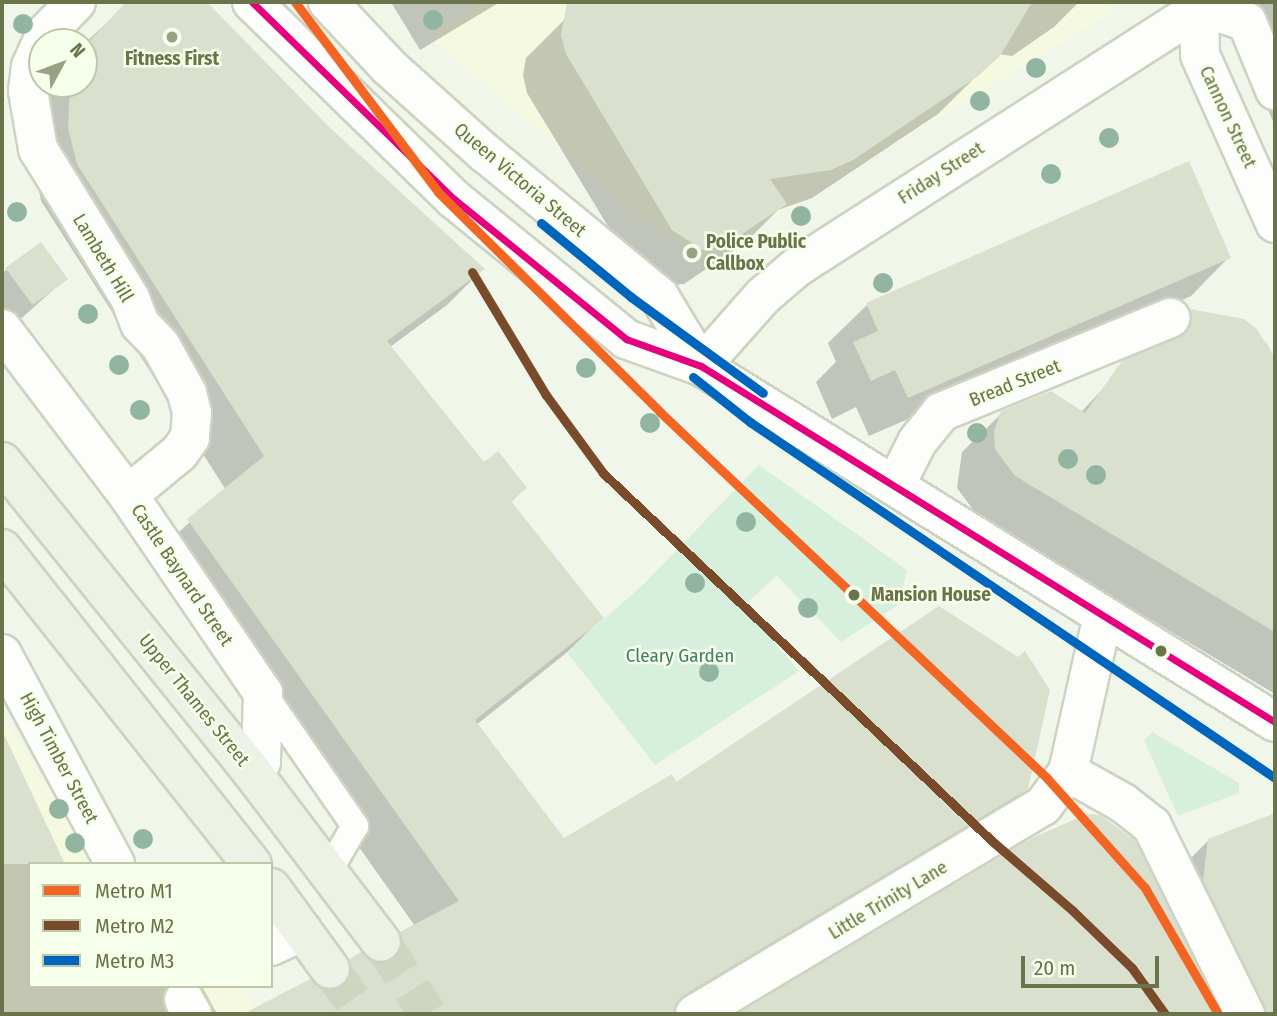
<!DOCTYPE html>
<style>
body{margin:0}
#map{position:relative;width:1277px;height:1016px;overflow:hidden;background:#f0f6e9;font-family:"Fira Sans Condensed",sans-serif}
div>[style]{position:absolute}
.commercial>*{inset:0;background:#f4f9df}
.green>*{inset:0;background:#d7efdd}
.shadow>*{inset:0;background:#0003}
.building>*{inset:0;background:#dae0ce;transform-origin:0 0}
.primary-tunnel>*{height:38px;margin-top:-19px;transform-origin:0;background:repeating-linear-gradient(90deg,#cfd5c1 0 38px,transparent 0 57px)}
.roads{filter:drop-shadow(2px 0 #cdd3c1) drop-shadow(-2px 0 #cdd3c1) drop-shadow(0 2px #cdd3c1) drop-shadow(0 -2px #cdd3c1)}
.service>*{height:26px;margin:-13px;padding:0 13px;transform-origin:13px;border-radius:13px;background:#fdfefc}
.minor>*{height:38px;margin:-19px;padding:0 19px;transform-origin:19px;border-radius:19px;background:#fdfefc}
.tertiary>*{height:38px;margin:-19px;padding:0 19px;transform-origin:19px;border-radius:19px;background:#fdfefc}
.primary>*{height:38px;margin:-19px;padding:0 19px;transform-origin:19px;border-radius:19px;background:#ecf2e5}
.bus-1>*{height:7px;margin:-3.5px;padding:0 3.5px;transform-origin:3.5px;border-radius:3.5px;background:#e5007d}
.metro-1>*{height:9px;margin:-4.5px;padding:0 4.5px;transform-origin:4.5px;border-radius:4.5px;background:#f26522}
.metro-2>*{height:9px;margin:-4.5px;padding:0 4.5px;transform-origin:4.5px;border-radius:4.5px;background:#7a4b2a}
.metro-3>*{height:9px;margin:-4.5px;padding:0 4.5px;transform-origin:4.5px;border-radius:4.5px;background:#0065bd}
.trees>*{width:20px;height:20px;margin:-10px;border-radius:50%;background:#91b5a0}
.dots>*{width:19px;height:19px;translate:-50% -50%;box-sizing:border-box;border:4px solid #f5ffe9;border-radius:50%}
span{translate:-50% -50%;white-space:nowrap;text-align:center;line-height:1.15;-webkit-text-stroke:5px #f5ffe9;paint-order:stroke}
.poi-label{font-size:19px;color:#6b734a;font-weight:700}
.left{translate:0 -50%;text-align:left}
.street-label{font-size:19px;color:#6b734a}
.stop-label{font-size:19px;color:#6b734a;font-weight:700}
.park-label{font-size:19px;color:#447f65}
.frame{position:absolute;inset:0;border:4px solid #6b734a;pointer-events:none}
.legend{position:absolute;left:28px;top:862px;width:245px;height:126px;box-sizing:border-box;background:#f5ffe9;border:2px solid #bec7a9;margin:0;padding:9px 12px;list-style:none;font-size:21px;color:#6b734a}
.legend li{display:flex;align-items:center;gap:14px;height:35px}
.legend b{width:35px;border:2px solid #bec7a9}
.north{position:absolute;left:28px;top:28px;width:70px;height:70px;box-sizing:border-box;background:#f5ffe9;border:2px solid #bec7a9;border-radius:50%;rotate:49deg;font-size:19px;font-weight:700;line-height:28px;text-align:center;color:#6b734a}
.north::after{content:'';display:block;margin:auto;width:24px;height:32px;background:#9aa182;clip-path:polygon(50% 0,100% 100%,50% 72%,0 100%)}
.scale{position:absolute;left:1021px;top:956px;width:138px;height:32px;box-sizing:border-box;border:4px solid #6b734a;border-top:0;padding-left:9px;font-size:21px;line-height:24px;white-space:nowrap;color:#6b734a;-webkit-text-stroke:5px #f5ffe9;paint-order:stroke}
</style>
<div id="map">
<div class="commercial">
<div style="clip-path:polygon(483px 2px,1108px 2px,1113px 12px,704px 259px,657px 230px,427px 36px)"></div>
<div style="clip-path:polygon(2px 713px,94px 864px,30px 864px,30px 986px,239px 986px,259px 1014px,2px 1014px)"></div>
</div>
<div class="green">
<div style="clip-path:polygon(759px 465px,907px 570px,898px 605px,841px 642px,777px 576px,743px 606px,799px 671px,655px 765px,566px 651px,643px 585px)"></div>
<div style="clip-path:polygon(1152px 732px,1239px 783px,1239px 793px,1178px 816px,1144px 740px)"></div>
</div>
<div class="shadow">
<div style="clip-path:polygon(129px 2px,205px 2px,328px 128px,483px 269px,447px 305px,390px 347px,484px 465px,525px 488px,510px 503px,602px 618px,565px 654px,476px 725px,563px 840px,676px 785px,1026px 789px,989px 826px,674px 1014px,249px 1014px,310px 981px,320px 990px,350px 960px,371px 963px,401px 933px,415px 926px,152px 556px,226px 490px,41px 201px,32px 150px,37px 108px,49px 84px,84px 84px,84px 44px)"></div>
<div style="clip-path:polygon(391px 2px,500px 2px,420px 50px)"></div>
<div style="clip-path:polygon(592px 2px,1079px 2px,1054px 27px,1012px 56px,999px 54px,938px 114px,812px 198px,778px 210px,746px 242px,684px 284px,654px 286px,634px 269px,527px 93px,523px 75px,526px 58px,565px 19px)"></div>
<div style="clip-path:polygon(1221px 2px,1275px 2px,1275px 126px)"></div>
<div style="clip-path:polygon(1229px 257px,1191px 296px,869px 436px,856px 407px,832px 419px,816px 382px,836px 362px,828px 343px,867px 305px)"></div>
<div style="clip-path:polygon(7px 269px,66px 278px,2px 336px,2px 274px)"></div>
<div style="clip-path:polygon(1191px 311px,1243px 321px,1267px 344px,1275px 362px,1275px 694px,977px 515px,957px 488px,962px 452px,1002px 413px,1081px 412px,1130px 360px,1152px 350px)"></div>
<div style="clip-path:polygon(2px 735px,63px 864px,30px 864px,30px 986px,202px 986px,217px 1014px,2px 1014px)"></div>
<div style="clip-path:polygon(1275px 815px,1275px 1014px,1223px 1014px,1173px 912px,1177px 872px,1209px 840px)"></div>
<div style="clip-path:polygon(1033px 839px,1215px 1006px,1206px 1014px,741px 1014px)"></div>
</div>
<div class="building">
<div style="clip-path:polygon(126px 2px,207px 2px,329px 127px,485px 269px,387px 341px,484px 462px,498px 451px,527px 488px,511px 501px,604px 618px,475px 720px,564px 838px,672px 774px,676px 782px,939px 606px,1018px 657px,1025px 651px,1050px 690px,1028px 789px,684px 995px,673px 1014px,243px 1014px,310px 979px,322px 989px,342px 987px,350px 977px,349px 959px,361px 952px,373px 962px,394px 960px,401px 950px,400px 932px,459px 901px,187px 519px,264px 456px,77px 164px,68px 128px,70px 84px,84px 84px,84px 47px)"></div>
<div style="clip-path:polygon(567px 2px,1032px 2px,1000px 56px,978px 76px,853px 160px,831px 170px,770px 179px,787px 204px,724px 246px,703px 250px,672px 230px,566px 54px,561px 35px)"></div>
<div style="clip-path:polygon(1189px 161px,1231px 258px,908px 398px,895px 370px,871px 381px,853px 342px,878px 331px,866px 303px)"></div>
<div style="left:41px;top:242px;width:46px;height:44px;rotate:54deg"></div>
<div style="clip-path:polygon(1190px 309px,1244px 319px,1257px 329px,1275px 358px,1275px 632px,1015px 476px,995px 449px,994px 431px,1001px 411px,1051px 391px,1085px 413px,1122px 361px,1187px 332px)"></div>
<div style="clip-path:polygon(2px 730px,65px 864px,2px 864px)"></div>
<div style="clip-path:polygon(1275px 813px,1275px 1014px,1267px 1014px,1203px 880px,1208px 839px)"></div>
<div style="clip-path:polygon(1087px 814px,1100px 815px,1135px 840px,1221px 1014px,737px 1014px,1032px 838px)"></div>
</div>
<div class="primary-tunnel">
<div style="left:381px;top:942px;width:86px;rotate:56.9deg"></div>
<div style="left:330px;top:969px;width:55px;rotate:54.6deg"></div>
</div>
<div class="roads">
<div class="service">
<div style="left:263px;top:693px;width:162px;rotate:55.3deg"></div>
<div style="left:355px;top:826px;width:53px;rotate:120.4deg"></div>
</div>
<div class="minor">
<div style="left:76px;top:2px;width:43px;rotate:134.1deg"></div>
<div style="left:46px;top:33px;width:36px;rotate:114deg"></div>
<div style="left:31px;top:66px;width:25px;rotate:97deg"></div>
<div style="left:28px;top:91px;width:59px;rotate:80.2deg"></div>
<div style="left:38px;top:149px;width:175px;rotate:58.3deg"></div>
<div style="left:130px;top:298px;width:28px;rotate:69deg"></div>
<div style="left:140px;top:324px;width:30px;rotate:46deg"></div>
<div style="left:161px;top:346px;width:54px;rotate:61deg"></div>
<div style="left:187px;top:393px;width:21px;rotate:76deg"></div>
<div style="left:192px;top:413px;width:25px;rotate:95deg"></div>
<div style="left:190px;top:438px;width:19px;rotate:126deg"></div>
<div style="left:179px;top:453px;width:66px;rotate:140.5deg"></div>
<div style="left:2px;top:329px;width:208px;rotate:52.8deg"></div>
<div style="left:128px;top:495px;width:240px;rotate:55.7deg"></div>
<div style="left:263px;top:693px;width:69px;rotate:91.7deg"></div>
<div style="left:261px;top:762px;width:13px;rotate:132deg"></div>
<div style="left:895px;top:486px;width:49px;rotate:-63.4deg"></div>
<div style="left:917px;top:442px;width:38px;rotate:-51deg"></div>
<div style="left:941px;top:412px;width:248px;rotate:-22.3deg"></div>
<div style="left:2px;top:654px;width:238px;rotate:61.7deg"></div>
<div style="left:1068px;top:772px;width:63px;rotate:29.4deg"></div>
<div style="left:1123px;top:803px;width:37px;rotate:38deg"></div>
<div style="left:1152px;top:826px;width:210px;rotate:63.7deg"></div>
<div style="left:271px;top:946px;width:35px;rotate:-25deg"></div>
<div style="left:184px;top:1000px;width:16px;rotate:60deg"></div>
<div style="left:695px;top:1014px;width:405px;rotate:-30.9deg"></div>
<div style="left:1043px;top:806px;width:42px;rotate:-53.7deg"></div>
<div style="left:1068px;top:772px;width:160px;rotate:-77.4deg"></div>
</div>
<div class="tertiary">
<div style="left:252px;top:2px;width:282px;rotate:44.3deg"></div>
<div style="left:454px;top:199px;width:222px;rotate:39.1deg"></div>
<div style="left:626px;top:339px;width:80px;rotate:19.8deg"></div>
<div style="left:701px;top:366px;width:675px;rotate:31.81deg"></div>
<div style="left:328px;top:2px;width:89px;rotate:46.8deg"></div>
<div style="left:389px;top:67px;width:129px;rotate:41.9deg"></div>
<div style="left:485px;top:153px;width:225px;rotate:39.4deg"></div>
<div style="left:659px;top:296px;width:82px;rotate:59deg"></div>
<div style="left:1199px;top:2px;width:53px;rotate:88.9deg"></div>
<div style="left:1200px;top:55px;width:184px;rotate:65.9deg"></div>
<div style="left:1202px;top:7px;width:47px;rotate:18.4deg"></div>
<div style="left:1247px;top:22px;width:74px;rotate:67.6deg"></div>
<div style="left:701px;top:366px;width:94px;rotate:-48.5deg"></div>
<div style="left:763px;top:296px;width:45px;rotate:-40.5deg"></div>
<div style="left:797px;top:267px;width:481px;rotate:-32.7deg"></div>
</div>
<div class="primary">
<div style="left:2px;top:462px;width:398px;rotate:51.1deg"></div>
<div style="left:252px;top:772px;width:213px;rotate:52.8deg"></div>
<div style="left:2px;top:549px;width:402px;rotate:51.6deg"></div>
<div style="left:271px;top:888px;width:100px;rotate:53.9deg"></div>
</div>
</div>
<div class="bus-1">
<div style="left:252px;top:2px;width:282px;rotate:44.3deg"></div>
<div style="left:454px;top:199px;width:222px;rotate:39.1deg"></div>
<div style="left:626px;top:339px;width:80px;rotate:19.8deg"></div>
<div style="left:701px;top:366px;width:675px;rotate:31.81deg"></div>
</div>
<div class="metro-1">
<div style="left:295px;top:2px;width:238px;rotate:53deg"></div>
<div style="left:438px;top:192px;width:313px;rotate:44.7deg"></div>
<div style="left:660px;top:412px;width:533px;rotate:43.4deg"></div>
<div style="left:1047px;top:778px;width:147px;rotate:48.3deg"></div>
<div style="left:1145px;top:888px;width:146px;rotate:59.9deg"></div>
</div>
<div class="metro-2">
<div style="left:472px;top:272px;width:144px;rotate:59deg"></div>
<div style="left:546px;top:395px;width:97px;rotate:53.8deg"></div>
<div style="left:603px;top:473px;width:535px;rotate:43.41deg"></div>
<div style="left:992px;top:841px;width:107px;rotate:40.8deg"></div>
<div style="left:1073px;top:911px;width:82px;rotate:44deg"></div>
<div style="left:1132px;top:968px;width:57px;rotate:54.3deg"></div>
</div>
<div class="metro-3">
<div style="left:541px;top:223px;width:117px;rotate:39.4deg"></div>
<div style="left:631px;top:297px;width:163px;rotate:36deg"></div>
<div style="left:693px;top:377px;width:73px;rotate:38.3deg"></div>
<div style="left:750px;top:422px;width:634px;rotate:34.14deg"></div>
</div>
<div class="trees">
<div style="left:433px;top:20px"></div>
<div style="left:23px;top:24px"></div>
<div style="left:1036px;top:68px"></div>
<div style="left:980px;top:101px"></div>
<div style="left:1109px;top:138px"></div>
<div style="left:1051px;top:174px"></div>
<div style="left:17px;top:212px"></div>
<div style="left:801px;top:216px"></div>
<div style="left:883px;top:283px"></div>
<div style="left:88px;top:314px"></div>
<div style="left:119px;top:365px"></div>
<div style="left:586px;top:368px"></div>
<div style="left:140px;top:410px"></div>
<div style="left:650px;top:423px"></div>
<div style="left:977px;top:433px"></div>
<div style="left:1068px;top:459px"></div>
<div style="left:1096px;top:475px"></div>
<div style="left:746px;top:522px"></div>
<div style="left:695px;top:583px"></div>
<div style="left:808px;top:608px"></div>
<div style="left:709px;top:672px"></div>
<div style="left:59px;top:809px"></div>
<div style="left:143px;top:839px"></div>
<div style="left:75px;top:843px"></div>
</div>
<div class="dots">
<div style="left:172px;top:37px;background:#9aa182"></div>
<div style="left:692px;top:253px;background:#9aa182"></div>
<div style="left:854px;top:595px;background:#6b734a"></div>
<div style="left:1161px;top:651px;background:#6b734a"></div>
</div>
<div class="poi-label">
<span style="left:172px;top:59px">Fitness First</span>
<span class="left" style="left:706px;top:253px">Police Public<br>Callbox</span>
</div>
<div class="street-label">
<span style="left:1228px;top:117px;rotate:65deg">Cannon Street</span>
<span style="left:941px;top:173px;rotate:-33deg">Friday Street</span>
<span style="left:520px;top:180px;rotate:40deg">Queen Victoria Street</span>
<span style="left:103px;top:258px;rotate:59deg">Lambeth Hill</span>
<span style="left:1015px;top:383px;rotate:-22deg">Bread Street</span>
<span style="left:182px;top:575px;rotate:56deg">Castle Baynard Street</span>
<span style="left:194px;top:700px;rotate:51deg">Upper Thames Street</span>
<span style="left:59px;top:758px;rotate:62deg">High Timber Street</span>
<span style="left:888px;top:900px;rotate:-31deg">Little Trinity Lane</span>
</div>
<div class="stop-label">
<span class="left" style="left:871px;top:595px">Mansion House</span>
</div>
<div class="park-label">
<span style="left:680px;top:656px">Cleary Garden</span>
</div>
<div class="frame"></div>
<ul class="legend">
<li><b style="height:9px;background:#f26522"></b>Metro M1</li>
<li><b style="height:9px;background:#7a4b2a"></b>Metro M2</li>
<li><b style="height:9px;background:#0065bd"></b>Metro M3</li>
</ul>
<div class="north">N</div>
<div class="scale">20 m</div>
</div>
